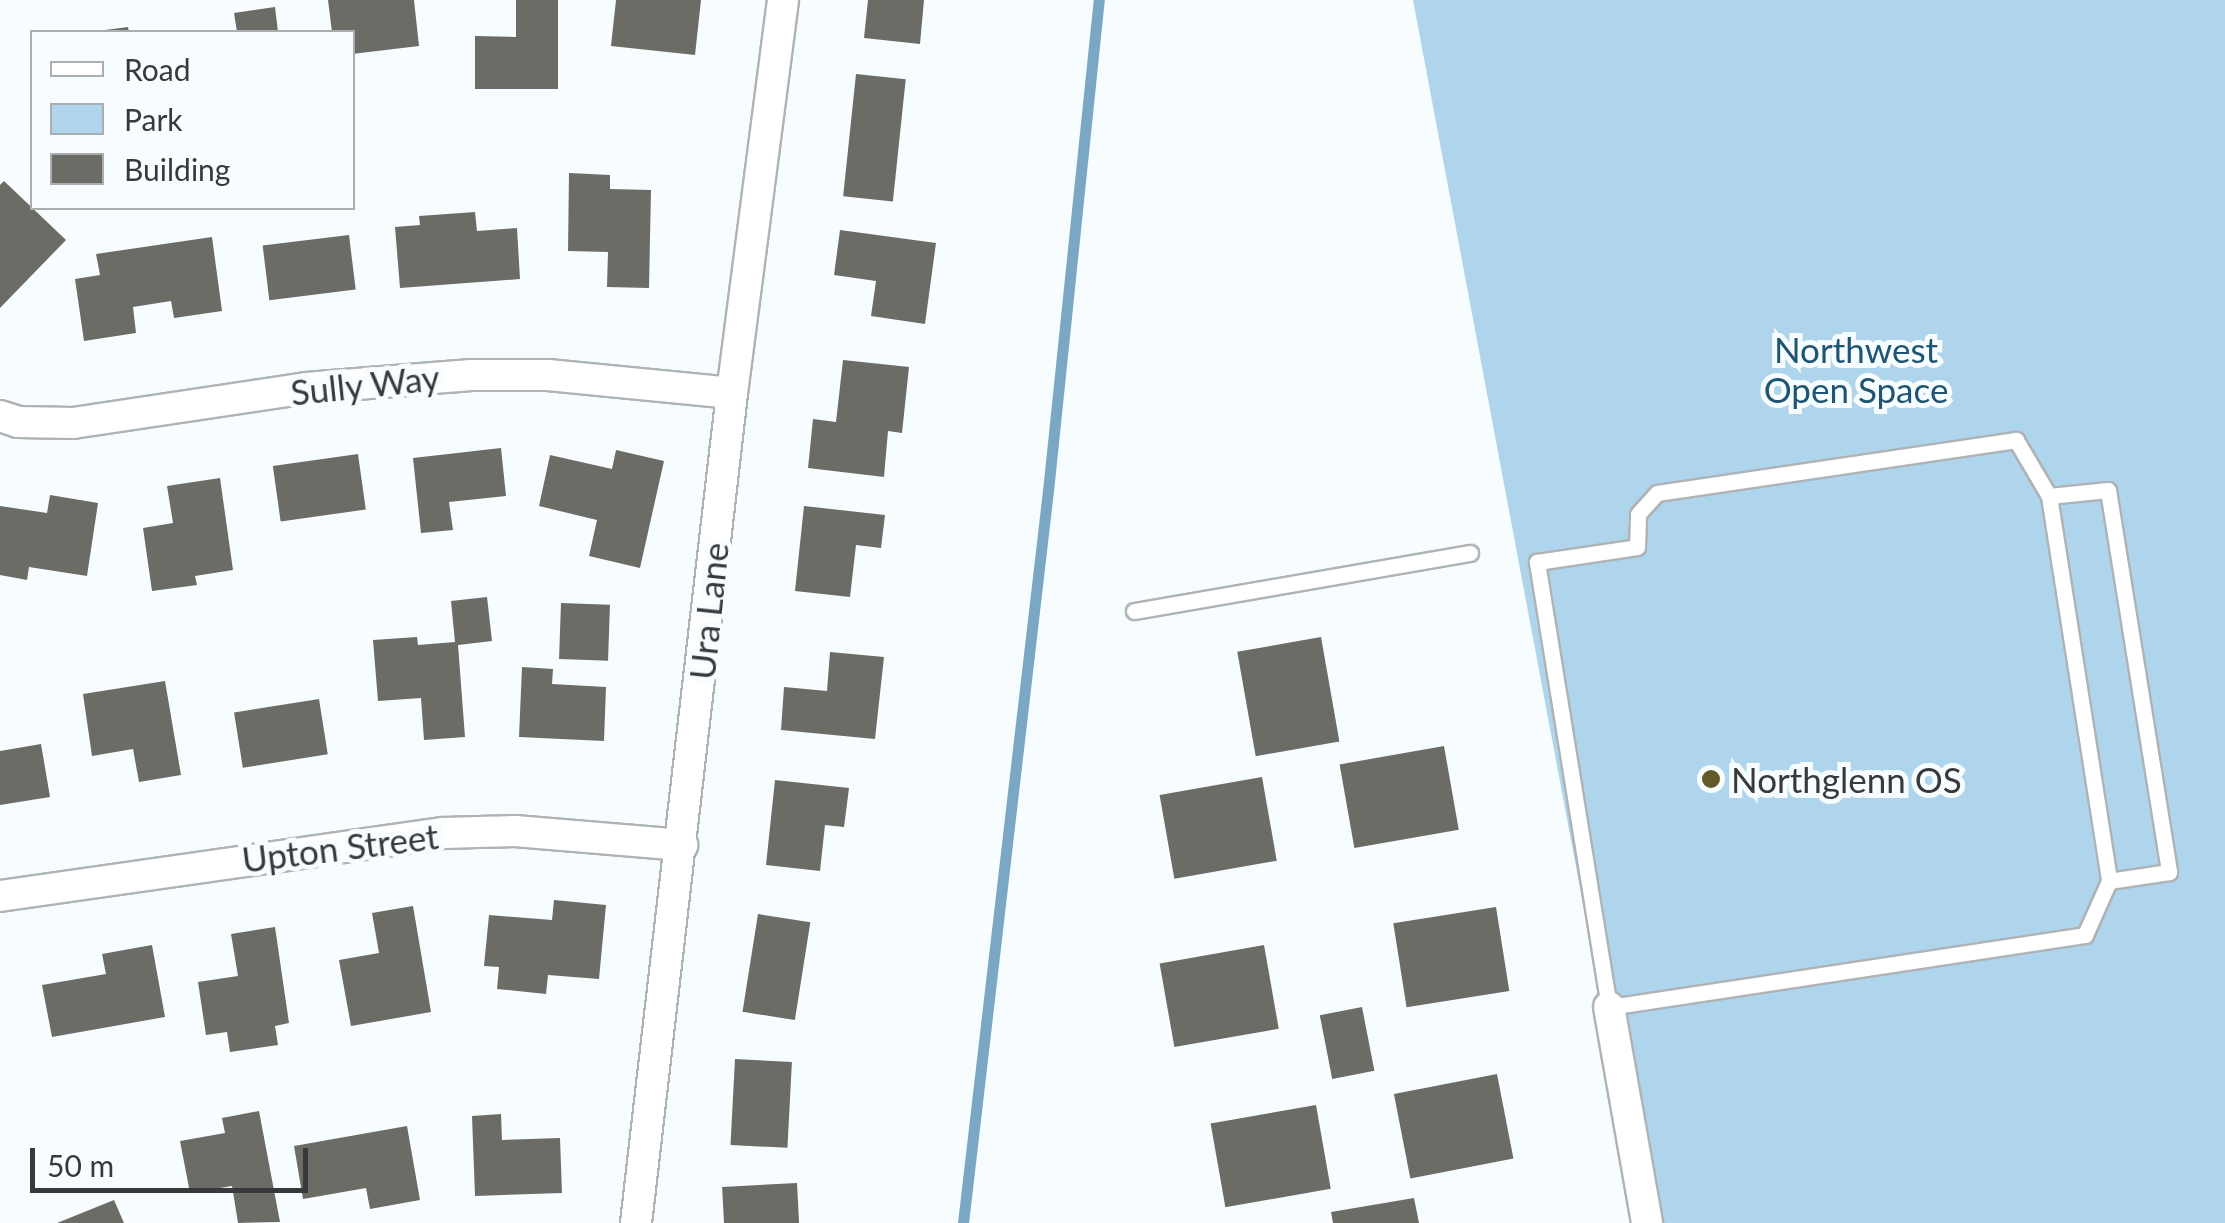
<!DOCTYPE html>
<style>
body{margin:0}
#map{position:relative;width:2225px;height:1223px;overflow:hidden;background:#f7fcff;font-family:Lato,sans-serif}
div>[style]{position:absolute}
.green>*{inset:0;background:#afd5ed}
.stream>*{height:11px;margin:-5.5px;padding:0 5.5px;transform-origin:5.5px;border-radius:5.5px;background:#79a7c4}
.building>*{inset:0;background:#6c6c67;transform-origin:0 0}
.roads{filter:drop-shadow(2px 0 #aeb3b7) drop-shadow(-2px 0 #aeb3b7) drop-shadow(0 2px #aeb3b7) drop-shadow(0 -2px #aeb3b7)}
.lane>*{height:15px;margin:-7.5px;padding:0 7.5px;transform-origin:7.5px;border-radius:7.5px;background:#fff}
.street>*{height:30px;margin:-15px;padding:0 15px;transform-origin:15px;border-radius:15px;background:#fff}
.dots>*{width:28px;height:28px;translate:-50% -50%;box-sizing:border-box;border:5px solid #f7fcff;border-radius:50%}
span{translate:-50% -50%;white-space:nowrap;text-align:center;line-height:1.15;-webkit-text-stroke:10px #f7fcff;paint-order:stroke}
.park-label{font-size:35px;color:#1d5573}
.street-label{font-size:35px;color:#37393b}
.poi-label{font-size:35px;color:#37393b}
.left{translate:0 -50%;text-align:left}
.legend{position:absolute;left:30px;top:30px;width:325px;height:180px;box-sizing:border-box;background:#f7fcff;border:2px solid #aaaeb1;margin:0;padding:12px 18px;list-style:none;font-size:30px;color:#37393b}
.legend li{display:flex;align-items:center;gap:20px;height:50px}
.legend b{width:50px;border:2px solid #aaaeb1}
.scale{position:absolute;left:30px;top:1148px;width:278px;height:45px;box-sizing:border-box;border:5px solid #37393b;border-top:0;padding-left:12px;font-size:30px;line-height:35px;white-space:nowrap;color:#37393b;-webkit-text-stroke:8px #f7fcff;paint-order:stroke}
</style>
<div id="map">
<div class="green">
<div style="clip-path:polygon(1413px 0,2225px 0,2225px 1223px,1643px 1223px)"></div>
</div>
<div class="stream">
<div style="left:963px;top:1223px;width:737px;rotate:-83.38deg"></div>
<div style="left:1048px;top:491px;width:494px;rotate:-84.1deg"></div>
</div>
<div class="building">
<div style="clip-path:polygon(328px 0,414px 0,419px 46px,352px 54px,352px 32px,332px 32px)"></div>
<div style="clip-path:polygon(516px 0,558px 0,558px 89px,475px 89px,475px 36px,516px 37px)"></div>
<div style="clip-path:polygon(616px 0,701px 0,695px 55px,611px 46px)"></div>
<div style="clip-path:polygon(868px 0,924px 0,920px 44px,864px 38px)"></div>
<div style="clip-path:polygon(275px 7px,278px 32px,237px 32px,234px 13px)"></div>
<div style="clip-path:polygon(128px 27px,129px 32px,105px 32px,105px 30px)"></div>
<div style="left:856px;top:74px;width:50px;height:123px;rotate:6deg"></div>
<div style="clip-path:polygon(569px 173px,610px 175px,610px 189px,651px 190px,649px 288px,607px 287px,608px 252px,568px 251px)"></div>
<div style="clip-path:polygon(4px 181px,66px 240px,0 308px,0 185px)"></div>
<div style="clip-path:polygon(475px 212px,477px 231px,517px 228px,520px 279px,400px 288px,395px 227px,420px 225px,419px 216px)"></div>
<div style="clip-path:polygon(840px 230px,936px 243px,925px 324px,871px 316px,876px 281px,834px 275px)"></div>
<div style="left:349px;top:235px;width:55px;height:87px;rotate:83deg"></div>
<div style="clip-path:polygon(212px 237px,222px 311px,174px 318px,171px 301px,133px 307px,136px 333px,84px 341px,75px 279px,100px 275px,96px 254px)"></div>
<div style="clip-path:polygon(843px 360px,909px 367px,902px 433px,888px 431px,884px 477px,808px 468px,813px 419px,836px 422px)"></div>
<div style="clip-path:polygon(501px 448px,506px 496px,449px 502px,453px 530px,421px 533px,413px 458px)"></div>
<div style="clip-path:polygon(616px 450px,664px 461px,640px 568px,589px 556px,597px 520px,539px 506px,550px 455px,612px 469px)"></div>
<div style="left:358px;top:454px;width:56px;height:86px;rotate:82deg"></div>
<div style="clip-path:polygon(220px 478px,233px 570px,195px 576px,197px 585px,152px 591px,143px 528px,173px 523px,167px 486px)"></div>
<div style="clip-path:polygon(50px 495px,98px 503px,87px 576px,29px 567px,27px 580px,0 575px,0 506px,47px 513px)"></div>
<div style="clip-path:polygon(804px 506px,885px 515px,881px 548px,856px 545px,850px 597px,795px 591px)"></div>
<div style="clip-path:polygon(487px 597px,492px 641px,458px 645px,465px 737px,424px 740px,421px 698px,378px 701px,373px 640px,417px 637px,418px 645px,455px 642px,451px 601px)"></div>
<div style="left:561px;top:603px;width:49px;height:56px;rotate:2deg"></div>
<div style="left:1321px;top:637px;width:106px;height:85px;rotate:80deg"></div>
<div style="clip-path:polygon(830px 652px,884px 657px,875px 739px,781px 730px,784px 687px,827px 691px)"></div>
<div style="clip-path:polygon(522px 667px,553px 669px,552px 684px,606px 687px,604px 741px,519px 737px)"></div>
<div style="clip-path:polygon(165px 681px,181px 775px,139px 782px,133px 749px,92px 756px,83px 694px)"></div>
<div style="left:319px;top:699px;width:56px;height:86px;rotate:81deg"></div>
<div style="clip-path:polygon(41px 744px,50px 797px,0 805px,0 751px)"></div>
<div style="left:1444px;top:746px;width:85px;height:106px;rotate:80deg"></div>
<div style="left:1262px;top:777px;width:85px;height:104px;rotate:80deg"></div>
<div style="clip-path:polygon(775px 780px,849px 788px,844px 827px,825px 825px,820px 871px,766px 865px)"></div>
<div style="clip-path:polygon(554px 900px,606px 905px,599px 979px,548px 975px,546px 994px,497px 989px,499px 967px,484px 966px,489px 915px,552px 920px)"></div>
<div style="clip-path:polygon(413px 906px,431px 1012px,351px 1026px,339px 960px,379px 953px,372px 913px)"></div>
<div style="left:1496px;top:907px;width:85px;height:104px;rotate:81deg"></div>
<div style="left:758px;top:914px;width:53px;height:99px;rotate:9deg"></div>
<div style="clip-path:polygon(275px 927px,289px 1023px,275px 1026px,278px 1045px,230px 1052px,227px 1032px,206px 1035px,198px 982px,238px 976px,231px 934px)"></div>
<div style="clip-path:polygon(152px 945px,165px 1017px,52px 1037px,42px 985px,106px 974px,102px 954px)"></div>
<div style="left:1264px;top:945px;width:85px;height:106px;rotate:80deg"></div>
<div style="left:1362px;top:1007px;width:65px;height:43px;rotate:79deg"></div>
<div style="left:735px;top:1059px;width:57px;height:86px;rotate:3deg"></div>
<div style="left:1497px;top:1074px;width:86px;height:105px;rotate:79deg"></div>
<div style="left:1316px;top:1105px;width:85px;height:107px;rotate:80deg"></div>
<div style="clip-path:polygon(259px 1111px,280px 1222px,238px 1223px,232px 1186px,190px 1193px,180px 1141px,225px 1133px,222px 1118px)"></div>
<div style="clip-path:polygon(501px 1114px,502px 1140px,560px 1138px,562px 1193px,475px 1196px,472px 1116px)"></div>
<div style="clip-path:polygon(407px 1126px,420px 1200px,370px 1209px,366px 1188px,303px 1199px,294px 1146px)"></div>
<div style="left:797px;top:1183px;width:40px;height:75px;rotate:87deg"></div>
<div style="clip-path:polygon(1414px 1198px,1419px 1223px,1333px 1223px,1331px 1212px)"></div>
<div style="clip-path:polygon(114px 1200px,124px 1223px,57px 1223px)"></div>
</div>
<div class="roads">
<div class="lane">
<div style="left:2016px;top:440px;width:65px;rotate:59.5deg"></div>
<div style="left:2049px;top:496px;width:390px;rotate:81.1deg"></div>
<div style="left:2109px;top:881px;width:59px;rotate:114deg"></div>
<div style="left:2085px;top:935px;width:481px;rotate:171.4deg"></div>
<div style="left:1609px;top:1007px;width:451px;rotate:-99.2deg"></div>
<div style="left:1537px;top:562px;width:101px;rotate:-8.5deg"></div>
<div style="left:1637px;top:547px;width:33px;rotate:-88deg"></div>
<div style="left:1638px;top:514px;width:28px;rotate:-48deg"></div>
<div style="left:1657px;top:493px;width:363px;rotate:-8.4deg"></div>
<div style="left:2049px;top:496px;width:59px;rotate:-5.8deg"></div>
<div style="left:2108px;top:490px;width:387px;rotate:80.9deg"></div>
<div style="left:2169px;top:872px;width:61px;rotate:171.5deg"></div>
<div style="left:1134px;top:611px;width:341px;rotate:-9.8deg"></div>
</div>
<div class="street">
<div style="left:0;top:416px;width:19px;rotate:18deg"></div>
<div style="left:18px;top:422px;width:55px;rotate:1deg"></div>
<div style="left:73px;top:423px;width:236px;rotate:-8.5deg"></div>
<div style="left:306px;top:388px;width:166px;rotate:-4.5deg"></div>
<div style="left:471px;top:375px;width:77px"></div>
<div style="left:548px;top:375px;width:185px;rotate:5.6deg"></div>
<div style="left:0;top:896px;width:448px;rotate:-8.1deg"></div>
<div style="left:444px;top:833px;width:71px;rotate:-1.6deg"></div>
<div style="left:515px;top:831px;width:168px;rotate:4.8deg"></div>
<div style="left:1609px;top:1007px;width:219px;rotate:80deg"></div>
<div style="left:636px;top:1223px;width:836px;rotate:-83.4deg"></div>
<div style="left:732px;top:393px;width:396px;rotate:-82.6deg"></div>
</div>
</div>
<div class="dots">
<div style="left:1711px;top:779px;background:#635a27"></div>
</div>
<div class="park-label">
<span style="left:1856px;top:369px">Northwest<br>Open Space</span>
</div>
<div class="street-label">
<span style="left:365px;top:384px;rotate:-6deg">Sully Way</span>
<span style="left:708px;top:611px;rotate:-84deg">Ura Lane</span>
<span style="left:340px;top:847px;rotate:-7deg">Upton Street</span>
</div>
<div class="poi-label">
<span class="left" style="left:1731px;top:779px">Northglenn OS</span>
</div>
<ul class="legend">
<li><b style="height:12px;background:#fff"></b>Road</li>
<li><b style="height:28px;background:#afd5ed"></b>Park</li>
<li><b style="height:28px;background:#6c6c67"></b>Building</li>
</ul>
<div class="scale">50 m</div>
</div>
